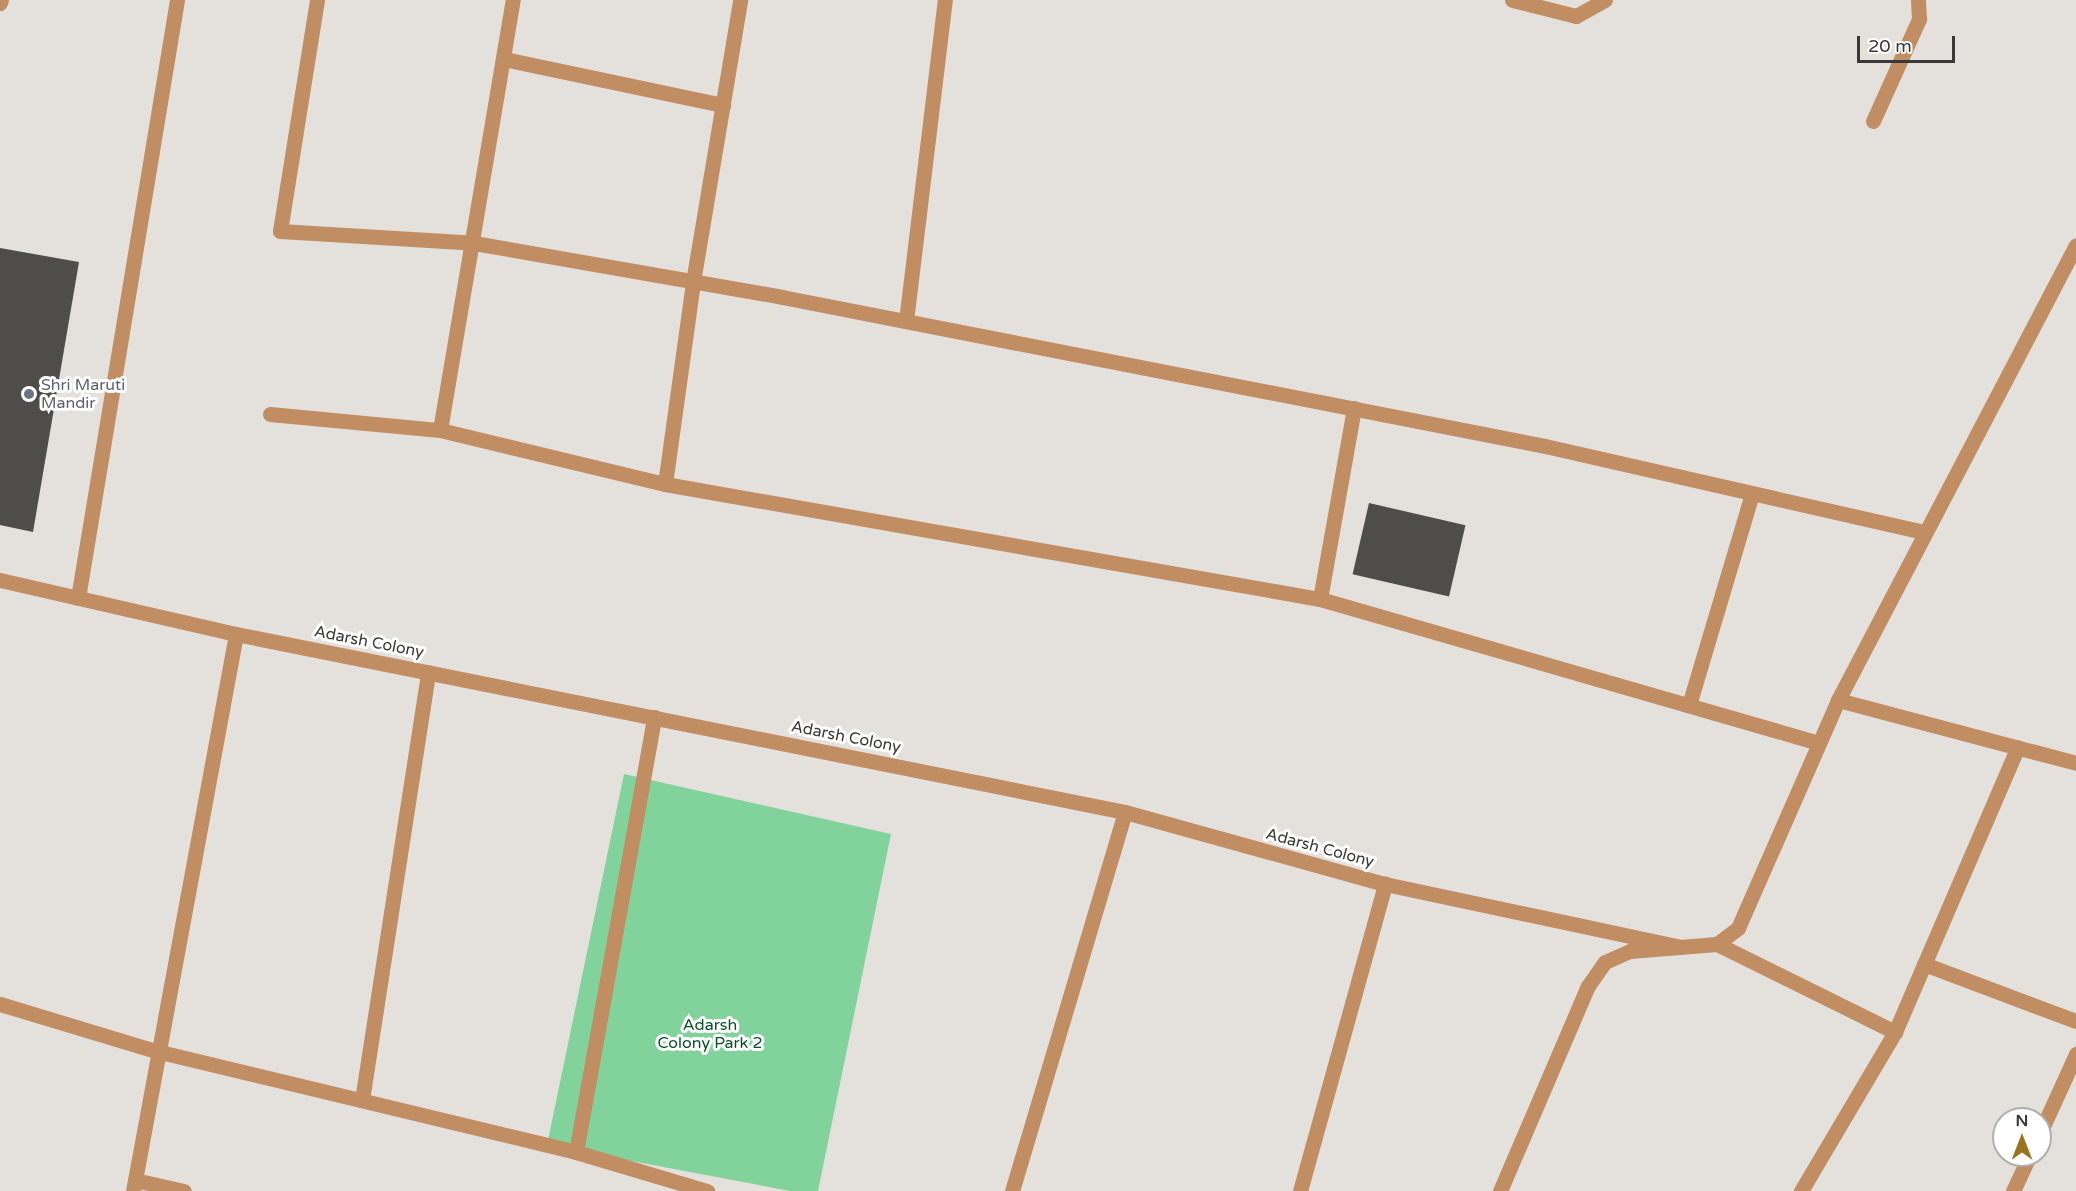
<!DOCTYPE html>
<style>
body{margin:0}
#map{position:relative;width:2076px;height:1191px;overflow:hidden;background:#e4e1dc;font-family:"Varela Round",sans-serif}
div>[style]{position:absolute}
.green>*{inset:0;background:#82d39b}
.building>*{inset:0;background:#4f4d49;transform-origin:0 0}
.service>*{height:15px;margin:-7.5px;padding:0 7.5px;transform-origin:7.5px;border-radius:7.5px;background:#c18d63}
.minor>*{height:15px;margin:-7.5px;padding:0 7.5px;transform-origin:7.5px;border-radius:7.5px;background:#c18d63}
.dots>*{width:16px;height:16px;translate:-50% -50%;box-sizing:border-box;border:3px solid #fff;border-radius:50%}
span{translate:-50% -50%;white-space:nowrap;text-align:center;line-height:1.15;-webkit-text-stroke:6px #fff;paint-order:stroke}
.worship-label{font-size:16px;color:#5b616d}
.left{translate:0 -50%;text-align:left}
.street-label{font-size:16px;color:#393836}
.park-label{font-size:16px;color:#075129}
.north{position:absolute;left:1992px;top:1107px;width:60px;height:60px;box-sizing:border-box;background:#fff;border:2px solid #b0afaf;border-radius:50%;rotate:0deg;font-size:16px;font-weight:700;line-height:24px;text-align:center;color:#393836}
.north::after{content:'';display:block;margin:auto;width:21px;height:27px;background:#9b7220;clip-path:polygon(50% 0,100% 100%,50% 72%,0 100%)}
.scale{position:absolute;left:1857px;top:36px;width:98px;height:27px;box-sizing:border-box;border:3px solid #393836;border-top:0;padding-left:8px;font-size:18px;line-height:21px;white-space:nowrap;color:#393836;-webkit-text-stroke:4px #fff;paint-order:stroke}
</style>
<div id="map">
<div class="green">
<div style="clip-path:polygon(624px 774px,891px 834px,818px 1191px,790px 1191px,547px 1145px)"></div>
</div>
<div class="building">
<div style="clip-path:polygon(0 248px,79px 262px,33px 532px,0 525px)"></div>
<div style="left:1369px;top:503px;width:99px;height:73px;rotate:13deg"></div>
</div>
<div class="service">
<div style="left:1873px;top:121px;width:112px;rotate:-65.7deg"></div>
<div style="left:1919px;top:19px;width:19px;rotate:-93deg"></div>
</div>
<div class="minor">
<div style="left:317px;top:0;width:234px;rotate:99.1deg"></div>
<div style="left:280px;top:231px;width:194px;rotate:3.5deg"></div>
<div style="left:474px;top:243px;width:313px;rotate:9.9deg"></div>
<div style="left:782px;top:297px;width:777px;rotate:11.05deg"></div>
<div style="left:1545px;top:446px;width:389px;rotate:12.8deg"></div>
<div style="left:1512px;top:0;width:66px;rotate:14deg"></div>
<div style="left:1576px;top:16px;width:33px;rotate:-29deg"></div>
<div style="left:0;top:3px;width:3px;rotate:-72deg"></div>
<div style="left:504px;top:59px;width:224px;rotate:11.9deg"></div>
<div style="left:906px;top:321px;width:323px;rotate:-83.1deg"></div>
<div style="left:270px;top:414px;width:171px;rotate:5.4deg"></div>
<div style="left:440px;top:430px;width:231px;rotate:13.5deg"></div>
<div style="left:665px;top:484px;width:665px;rotate:9.96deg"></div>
<div style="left:1320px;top:599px;width:194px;rotate:-79.9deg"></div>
<div style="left:440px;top:430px;width:436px;rotate:-80.4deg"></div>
<div style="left:665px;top:484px;width:204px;rotate:-82.1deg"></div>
<div style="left:693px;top:282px;width:286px;rotate:-80.5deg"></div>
<div style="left:0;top:580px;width:242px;rotate:12.9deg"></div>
<div style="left:236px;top:634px;width:907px;rotate:11.32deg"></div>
<div style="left:1125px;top:812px;width:270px;rotate:15.5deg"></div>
<div style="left:1385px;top:884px;width:303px;rotate:12deg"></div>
<div style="left:78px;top:598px;width:606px;rotate:-80.6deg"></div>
<div style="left:1320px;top:599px;width:519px;rotate:16.1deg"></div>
<div style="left:1838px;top:700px;width:246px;rotate:14.8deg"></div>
<div style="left:1689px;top:705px;width:221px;rotate:-73.4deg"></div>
<div style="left:1717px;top:944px;width:199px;rotate:26.3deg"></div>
<div style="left:1895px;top:1032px;width:185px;rotate:120.6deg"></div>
<div style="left:1924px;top:964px;width:162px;rotate:20.6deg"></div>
<div style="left:0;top:1004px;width:163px;rotate:16.8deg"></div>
<div style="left:156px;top:1051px;width:432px;rotate:13.5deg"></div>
<div style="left:576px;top:1152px;width:137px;rotate:16.6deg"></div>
<div style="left:1895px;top:1032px;width:310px;rotate:-66.7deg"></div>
<div style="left:362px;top:1100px;width:433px;rotate:-81.2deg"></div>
<div style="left:2040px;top:1133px;width:87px;rotate:-65.5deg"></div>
<div style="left:576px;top:1152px;width:442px;rotate:-79.8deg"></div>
<div style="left:135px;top:1180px;width:50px;rotate:12.7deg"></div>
<div style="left:133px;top:1191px;width:566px;rotate:-79.52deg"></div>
<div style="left:1012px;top:1191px;width:395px;rotate:-73.4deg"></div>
<div style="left:1300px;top:1191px;width:319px;rotate:-74.5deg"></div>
<div style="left:1500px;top:1191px;width:223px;rotate:-66.8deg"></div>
<div style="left:1588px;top:986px;width:29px;rotate:-55deg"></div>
<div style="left:1605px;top:962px;width:27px;rotate:-24deg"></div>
<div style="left:1630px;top:951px;width:87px;rotate:-4.6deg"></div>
<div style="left:1717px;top:944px;width:26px;rotate:-37deg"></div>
<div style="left:1738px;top:928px;width:249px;rotate:-66.3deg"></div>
<div style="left:1838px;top:700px;width:513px;rotate:-62.39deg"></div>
<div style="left:2013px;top:1191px;width:40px;rotate:-65deg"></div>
</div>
<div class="dots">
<div style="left:29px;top:394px;background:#6b7280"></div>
</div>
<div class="worship-label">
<span class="left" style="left:41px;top:394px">Shri Maruti<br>Mandir</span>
</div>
<div class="street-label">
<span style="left:369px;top:642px;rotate:11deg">Adarsh Colony</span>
<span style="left:846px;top:737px;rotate:11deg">Adarsh Colony</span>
<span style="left:1320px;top:848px;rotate:15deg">Adarsh Colony</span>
</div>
<div class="park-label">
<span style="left:710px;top:1034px">Adarsh<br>Colony Park 2</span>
</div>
<div class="north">N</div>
<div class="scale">20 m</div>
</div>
